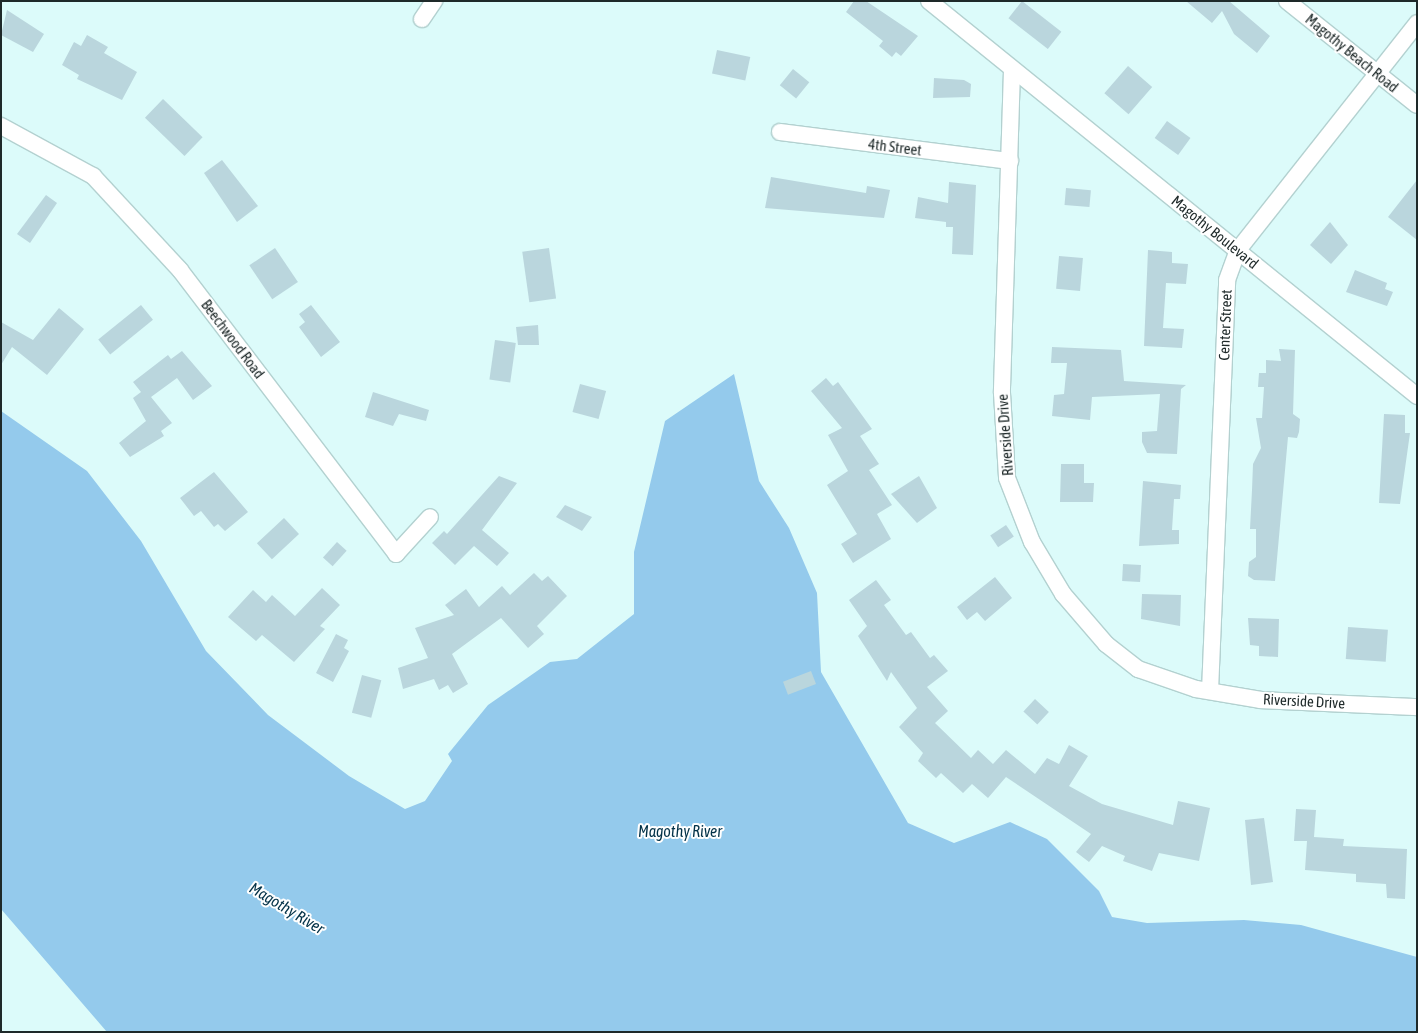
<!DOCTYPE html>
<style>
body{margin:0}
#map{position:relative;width:1418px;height:1033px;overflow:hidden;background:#dcfbfa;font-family:"Asap Condensed",sans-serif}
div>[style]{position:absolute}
.water>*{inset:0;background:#94caec}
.building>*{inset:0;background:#bad6dd;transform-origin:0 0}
.roads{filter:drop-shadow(1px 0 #b3d1d0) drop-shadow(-1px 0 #b3d1d0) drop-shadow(0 1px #b3d1d0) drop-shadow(0 -1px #b3d1d0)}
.minor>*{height:16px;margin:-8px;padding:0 8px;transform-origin:8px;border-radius:8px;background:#fff}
span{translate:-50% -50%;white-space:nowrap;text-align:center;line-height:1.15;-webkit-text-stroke:4px #fff;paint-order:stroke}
.street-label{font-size:15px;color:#1e2929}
.water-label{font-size:16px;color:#033248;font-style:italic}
.frame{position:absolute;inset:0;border:2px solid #1e2929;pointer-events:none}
</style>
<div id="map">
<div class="water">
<div style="clip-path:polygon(734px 374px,759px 481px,789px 528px,817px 593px,821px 672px,908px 823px,954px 843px,1010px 822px,1047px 839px,1099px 891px,1112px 917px,1147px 923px,1244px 920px,1301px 925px,1417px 957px,1417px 1032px,107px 1032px,1px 909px,1px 411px,87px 471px,141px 541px,206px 651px,268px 715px,349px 776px,405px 809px,425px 801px,452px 761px,448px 754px,488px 705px,550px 662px,577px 659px,634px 614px,634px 552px,665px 421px)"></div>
</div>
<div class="building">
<div style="clip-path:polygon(854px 1px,866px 1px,918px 36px,901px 56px,896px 52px,892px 57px,879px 46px,883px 41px,846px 12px)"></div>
<div style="left:1022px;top:1px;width:50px;height:22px;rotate:38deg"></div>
<div style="clip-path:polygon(1186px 1px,1229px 1px,1270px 36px,1257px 53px,1234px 34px,1222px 11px,1212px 23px)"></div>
<div style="clip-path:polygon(7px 10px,44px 34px,33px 52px,1px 35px)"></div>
<div style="clip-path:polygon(87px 35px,108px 47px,104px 53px,137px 72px,122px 100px,77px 79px,79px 75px,62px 65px,74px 42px,81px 46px)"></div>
<div style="left:717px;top:50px;width:34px;height:24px;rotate:12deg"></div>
<div style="left:1128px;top:66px;width:32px;height:36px;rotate:41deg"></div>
<div style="left:793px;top:69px;width:21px;height:21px;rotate:39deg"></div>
<div style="clip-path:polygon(934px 78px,964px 80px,971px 84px,970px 97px,933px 98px)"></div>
<div style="left:163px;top:99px;width:55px;height:26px;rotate:44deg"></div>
<div style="left:1167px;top:121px;width:29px;height:21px;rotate:36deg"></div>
<div style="clip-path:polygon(222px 160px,258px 206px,237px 222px,204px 173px)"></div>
<div style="clip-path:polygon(771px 177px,866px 193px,867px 186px,890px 190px,884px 218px,765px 208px)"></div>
<div style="clip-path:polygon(1417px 180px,1417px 240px,1388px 217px)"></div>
<div style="clip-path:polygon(949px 182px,976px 185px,973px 255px,952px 254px,953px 227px,946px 227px,946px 222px,915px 218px,918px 197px,948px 203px)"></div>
<div style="left:1066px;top:188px;width:25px;height:17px;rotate:5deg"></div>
<div style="clip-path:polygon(46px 195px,57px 203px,30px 243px,17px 234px)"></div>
<div style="clip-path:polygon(1330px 222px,1348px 245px,1331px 264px,1310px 245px)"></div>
<div style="left:275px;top:248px;width:41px;height:31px;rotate:56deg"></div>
<div style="left:549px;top:248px;width:51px;height:27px;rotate:82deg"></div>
<div style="clip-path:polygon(1148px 250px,1172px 252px,1172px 263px,1188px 264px,1186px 284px,1166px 283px,1163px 328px,1184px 329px,1182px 348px,1144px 346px)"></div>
<div style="left:1059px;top:256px;width:24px;height:33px;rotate:5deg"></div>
<div style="clip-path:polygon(1355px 270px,1387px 283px,1385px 289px,1393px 292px,1387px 306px,1346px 292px)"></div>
<div style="left:141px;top:305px;width:19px;height:55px;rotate:51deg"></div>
<div style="clip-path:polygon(311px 305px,340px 342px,321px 357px,299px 327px,305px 322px,299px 314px)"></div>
<div style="clip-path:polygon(59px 308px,84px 329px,47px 375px,12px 347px,1px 365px,1px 322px,33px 340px)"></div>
<div style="clip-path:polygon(538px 325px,539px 345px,518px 345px,516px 327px)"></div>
<div style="left:495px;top:340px;width:21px;height:40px;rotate:8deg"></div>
<div style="clip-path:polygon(1052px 347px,1121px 350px,1124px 381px,1186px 385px,1181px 389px,1177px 454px,1147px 453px,1142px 442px,1142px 432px,1157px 431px,1160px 394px,1092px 397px,1090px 420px,1052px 416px,1054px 395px,1064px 394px,1067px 363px,1051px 363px)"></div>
<div style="clip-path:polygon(1279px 349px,1295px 350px,1293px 414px,1300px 419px,1299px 432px,1297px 438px,1288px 437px,1275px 581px,1254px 580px,1248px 576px,1249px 562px,1256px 557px,1256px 529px,1250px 529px,1252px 490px,1253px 464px,1261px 448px,1256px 418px,1262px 418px,1264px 387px,1258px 387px,1259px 373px,1266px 373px,1266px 360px,1281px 361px)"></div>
<div style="clip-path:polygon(182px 351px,212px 386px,193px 400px,177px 378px,151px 397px,172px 423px,161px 431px,164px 436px,130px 457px,119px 443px,146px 421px,133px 398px,141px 392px,133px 382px,168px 355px,171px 359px)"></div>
<div style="clip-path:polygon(826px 378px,833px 386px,838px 382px,872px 429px,860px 436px,879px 464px,869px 470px,892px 505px,877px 514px,891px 539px,853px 563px,841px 544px,857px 534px,827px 485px,848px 471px,828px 435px,842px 428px,811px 391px)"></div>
<div style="left:580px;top:384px;width:27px;height:29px;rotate:15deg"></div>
<div style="clip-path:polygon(373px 392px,429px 410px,426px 421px,399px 414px,393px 426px,365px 417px)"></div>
<div style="clip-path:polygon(1384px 414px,1405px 415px,1405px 433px,1410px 433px,1400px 504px,1379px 503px)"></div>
<div style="clip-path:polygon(1061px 464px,1084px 464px,1084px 483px,1094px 483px,1093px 502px,1060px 502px)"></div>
<div style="clip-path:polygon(214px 472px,248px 512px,225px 531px,218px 524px,214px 527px,201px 511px,194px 516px,180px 498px)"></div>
<div style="clip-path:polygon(499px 476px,517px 483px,482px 530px,509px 553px,497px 566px,474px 546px,455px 565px,432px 543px,444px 531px,447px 534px)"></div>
<div style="clip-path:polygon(919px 476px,937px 508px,917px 523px,891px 494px)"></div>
<div style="clip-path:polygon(1143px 481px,1181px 485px,1180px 499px,1174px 499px,1172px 530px,1179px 530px,1179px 544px,1139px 546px)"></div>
<div style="clip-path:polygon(565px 505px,592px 517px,582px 531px,556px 517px)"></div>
<div style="left:284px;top:518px;width:22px;height:37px;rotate:47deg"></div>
<div style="left:1006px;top:525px;width:14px;height:19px;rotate:56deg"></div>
<div style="left:337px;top:542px;width:13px;height:21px;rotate:42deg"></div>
<div style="left:1123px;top:564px;width:18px;height:17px;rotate:3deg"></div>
<div style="clip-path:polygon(534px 573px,542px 581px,548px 576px,567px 596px,537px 626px,544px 634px,528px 648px,501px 618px,452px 654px,468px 684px,453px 693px,448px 685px,439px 690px,434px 679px,403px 689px,398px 668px,428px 658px,415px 628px,454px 615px,445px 605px,466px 589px,479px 607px,502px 586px,510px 595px)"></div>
<div style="clip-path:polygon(995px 577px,1012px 598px,985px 621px,977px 612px,967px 620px,957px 607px)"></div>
<div style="clip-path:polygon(876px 580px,891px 600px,884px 605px,906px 635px,911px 632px,930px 658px,934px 655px,948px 671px,927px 687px,948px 711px,935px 723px,971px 758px,978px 750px,993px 764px,1006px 750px,1035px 774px,1047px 758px,1059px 764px,1069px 745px,1088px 756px,1069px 786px,1102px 804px,1173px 825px,1178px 801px,1210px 808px,1199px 861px,1159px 853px,1152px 871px,1123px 861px,1125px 856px,1102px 846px,1089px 862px,1076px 852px,1091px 834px,1006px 777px,988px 798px,972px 784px,963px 793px,941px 773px,936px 778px,918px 761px,923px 753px,899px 727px,917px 708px,891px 672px,887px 681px,858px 636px,867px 626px,849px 600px)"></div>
<div style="clip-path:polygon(322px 588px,340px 605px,320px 626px,325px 629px,294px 662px,262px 635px,256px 641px,228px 617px,253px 590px,266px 602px,272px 595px,295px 616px)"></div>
<div style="clip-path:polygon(1142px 594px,1181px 595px,1180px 626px,1141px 619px)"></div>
<div style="clip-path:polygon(1248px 618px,1279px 619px,1278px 657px,1259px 656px,1259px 646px,1250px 645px)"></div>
<div style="left:1348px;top:627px;width:40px;height:32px;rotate:4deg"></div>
<div style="clip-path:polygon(336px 634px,348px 640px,344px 648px,349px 651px,333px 682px,316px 673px)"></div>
<div style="left:811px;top:671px;width:14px;height:30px;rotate:69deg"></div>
<div style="left:362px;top:675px;width:20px;height:39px;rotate:15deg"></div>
<div style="left:1035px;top:699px;width:19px;height:17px;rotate:43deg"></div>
<div style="clip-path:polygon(1296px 809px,1316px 810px,1314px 837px,1344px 839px,1343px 846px,1407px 849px,1405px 899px,1387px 898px,1386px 884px,1356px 882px,1356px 874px,1305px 870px,1307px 841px,1294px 841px)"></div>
<div style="clip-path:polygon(1264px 818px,1273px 882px,1251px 885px,1245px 820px)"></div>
</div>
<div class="roads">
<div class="minor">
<div style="left:929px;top:1px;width:628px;rotate:38.99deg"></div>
<div style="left:1287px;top:1px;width:166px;rotate:38.7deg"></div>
<div style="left:422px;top:19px;width:22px;rotate:-56deg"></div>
<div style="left:1012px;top:70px;width:323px;rotate:91.8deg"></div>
<div style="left:1002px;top:393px;width:85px;rotate:86.6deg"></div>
<div style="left:1007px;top:478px;width:69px;rotate:68.7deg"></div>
<div style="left:1032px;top:542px;width:61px;rotate:59.2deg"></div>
<div style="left:1063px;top:594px;width:66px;rotate:49.3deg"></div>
<div style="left:1106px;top:644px;width:41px;rotate:38deg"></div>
<div style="left:1138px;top:669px;width:61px;rotate:19deg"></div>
<div style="left:1196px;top:689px;width:66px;rotate:9.6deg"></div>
<div style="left:1261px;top:700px;width:156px;rotate:2.6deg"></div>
<div style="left:1px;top:126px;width:105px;rotate:28.5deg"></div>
<div style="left:93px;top:176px;width:128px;rotate:47.2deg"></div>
<div style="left:180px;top:270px;width:357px;rotate:52.7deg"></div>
<div style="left:396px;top:554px;width:50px;rotate:-47.4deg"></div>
<div style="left:780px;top:132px;width:232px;rotate:7.2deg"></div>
<div style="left:1210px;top:691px;width:411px;rotate:-87.6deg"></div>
<div style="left:1227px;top:280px;width:32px;rotate:-70deg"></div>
<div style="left:1238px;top:250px;width:289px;rotate:-51.7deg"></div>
</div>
</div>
<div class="street-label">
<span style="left:1352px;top:53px;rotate:39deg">Magothy Beach Road</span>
<span style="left:895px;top:147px;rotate:7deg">4th Street</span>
<span style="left:1215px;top:232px;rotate:39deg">Magothy Boulevard</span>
<span style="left:1225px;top:325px;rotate:-88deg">Center Street</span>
<span style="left:233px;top:339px;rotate:53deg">Beechwood Road</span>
<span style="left:1005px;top:435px;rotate:-94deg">Riverside Drive</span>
<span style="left:1304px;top:701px;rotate:3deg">Riverside Drive</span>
</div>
<div class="water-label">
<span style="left:680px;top:831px">Magothy River</span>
<span style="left:287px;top:908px;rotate:31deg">Magothy River</span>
</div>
<div class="frame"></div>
</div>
